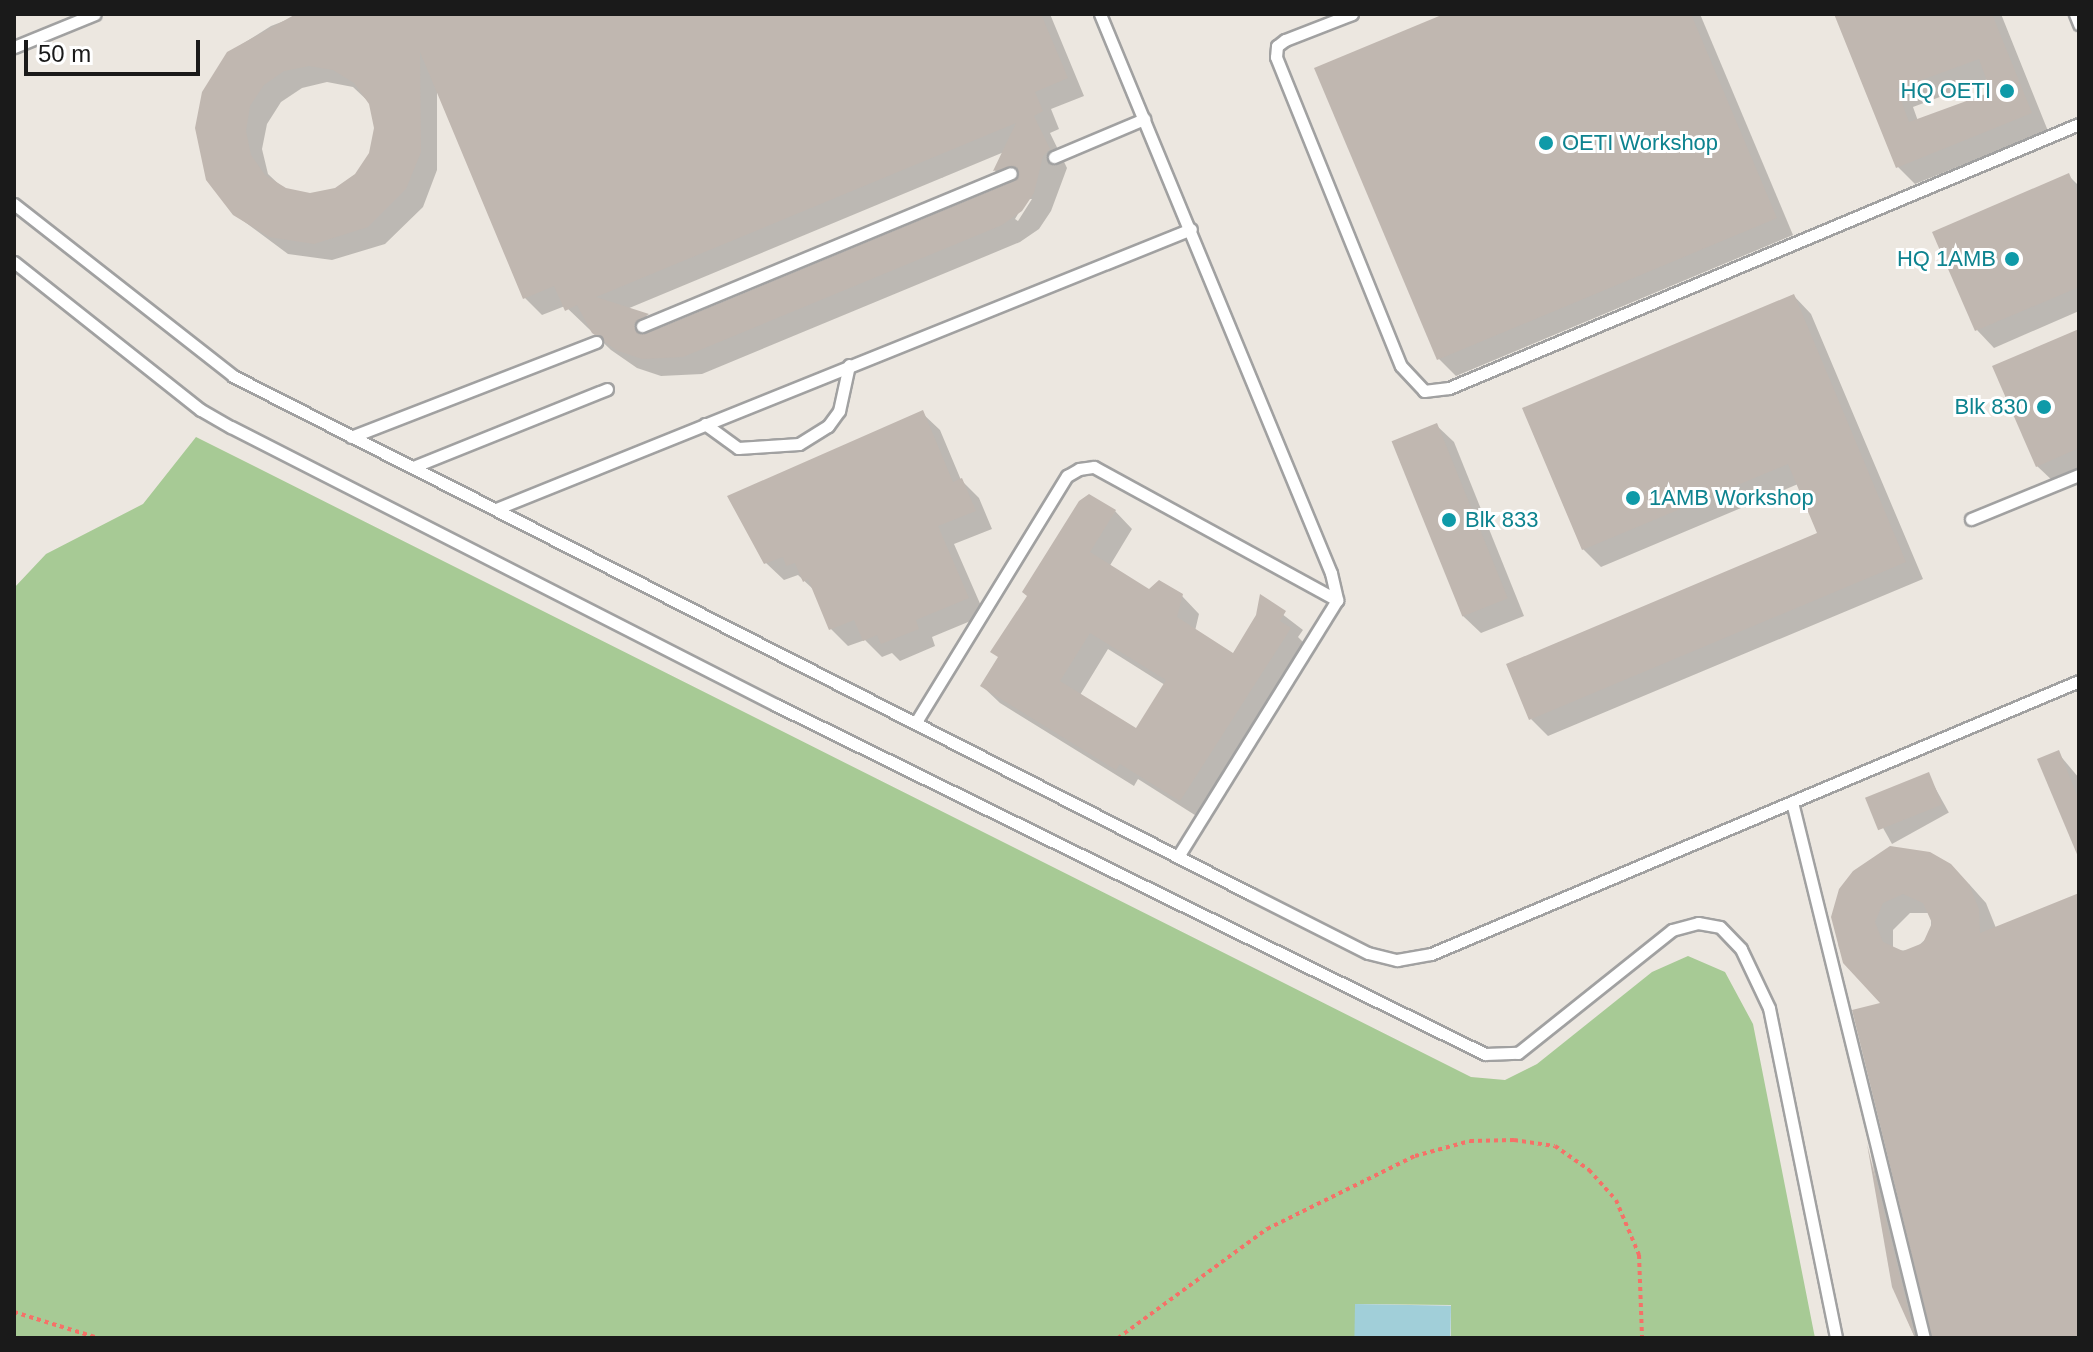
<!DOCTYPE html>
<style>
body{margin:0}
#map{position:relative;width:2093px;height:1352px;overflow:hidden;background:#ece7e0;font-family:Arial,sans-serif}
div>[style]{position:absolute}
.forest>*{inset:0;background:#a7ca95}
.water>*{inset:0;background:#a1cfd9;transform-origin:0 0}
.shadow>*{inset:0;background:#0003;transform-origin:0 0}
.building>*{inset:0;background:#c0b7b0;transform-origin:0 0}
.path>*{height:4px;margin-top:-2px;transform-origin:0;background:repeating-linear-gradient(90deg,#f57168 0 4px,transparent 0 8px)}
.roads{filter:drop-shadow(2px 0 #a1a1a1) drop-shadow(-2px 0 #a1a1a1) drop-shadow(0 2px #a1a1a1) drop-shadow(0 -2px #a1a1a1)}
.service>*{height:11px;margin:-5.5px;padding:0 5.5px;transform-origin:5.5px;border-radius:5.5px;background:#fff}
.dots>*{width:22px;height:22px;translate:-50% -50%;box-sizing:border-box;border:4px solid #fff;border-radius:50%}
span{translate:-50% -50%;white-space:nowrap;text-align:center;line-height:1.15;-webkit-text-stroke:6px #fff;paint-order:stroke}
.culture-label{font-size:22px;color:#0d838f}
.right{translate:-100% -50%;text-align:right}
.left{translate:0 -50%;text-align:left}
.frame{position:absolute;inset:0;border:16px solid #1a1a1a;pointer-events:none}
.scale{position:absolute;left:24px;top:40px;width:176px;height:36px;box-sizing:border-box;border:4px solid #1a1a1a;border-top:0;padding-left:10px;font-size:24px;line-height:28px;white-space:nowrap;color:#1a1a1a;-webkit-text-stroke:6px #fff;paint-order:stroke}
</style>
<div id="map">
<div class="forest">
<div style="clip-path:polygon(196px 437px,1471px 1077px,1505px 1080px,1537px 1064px,1652px 972px,1688px 956px,1725px 972px,1753px 1024px,1815px 1338px,1451px 1338px,1451px 1305px,1355px 1304px,1359px 1338px,14px 1338px,14px 588px,46px 554px,143px 504px)"></div>
</div>
<div class="water">
<div style="left:1355px;top:1304px;width:96px;height:34px;rotate:1deg"></div>
</div>
<div class="shadow">
<div style="clip-path:polygon(evenodd,302px 14px,1050px 14px,1084px 96px,1051px 109px,1059px 129px,1050px 133px,1067px 168px,1051px 211px,1039px 229px,1020px 242px,702px 374px,661px 376px,637px 368px,611px 350px,565px 306px,542px 315px,525px 298px,437px 88px,437px 170px,423px 207px,385px 244px,332px 260px,288px 254px,234px 214px,228px 53px,271px 26px,302px 14px,327px 82px,353px 87px,370px 103px,376px 128px,371px 154px,357px 175px,336px 189px,310px 195px,285px 190px,268px 174px,262px 149px,267px 124px,281px 102px,302px 88px,327px 82px,302px 14px,1004px 152px,995px 171px,1009px 185px,662px 329px,648px 316px,627px 309px,1004px 152px,302px 14px,1027px 199px,1032px 199px,1018px 221px,1015px 219px,1027px 199px)"></div>
<div style="clip-path:polygon(1449px 14px,1700px 14px,1793px 235px,1456px 376px,1439px 359px)"></div>
<div style="clip-path:polygon(evenodd,1836px 14px,2001px 14px,2048px 131px,1915px 184px,1898px 167px,1836px 14px,1988px 79px,1993px 93px,1918px 121px,1913px 107px,1988px 79px)"></div>
<div style="clip-path:polygon(2069px 176px,2079px 186px,2079px 311px,1994px 348px,1977px 330px)"></div>
<div style="clip-path:polygon(1794px 296px,1811px 314px,1923px 579px,1548px 736px,1531px 719px,1819px 534px,1798px 484px,1601px 567px,1583px 549px)"></div>
<div style="clip-path:polygon(2079px 331px,2079px 473px,2055px 483px,2037px 466px)"></div>
<div style="clip-path:polygon(922px 413px,940px 430px,961px 480px,979px 498px,992px 529px,954px 544px,985px 615px,932px 637px,935px 646px,900px 661px,892px 653px,882px 657px,865px 640px,848px 646px,831px 629px,815px 591px,798px 575px,784px 580px,766px 563px)"></div>
<div style="clip-path:polygon(1436px 425px,1454px 442px,1524px 616px,1481px 633px,1463px 616px)"></div>
<div style="clip-path:polygon(evenodd,1115px 511px,1132px 529px,1109px 567px,1149px 591px,1182px 596px,1199px 614px,1195px 631px,1233px 656px,1258px 616px,1261px 598px,1303px 630px,1298px 637px,1307px 646px,1198px 817px,1138px 779px,1134px 786px,1000px 703px,982px 686px,1115px 511px,1108px 649px,1165px 685px,1137px 730px,1080px 695px,1108px 649px)"></div>
<div style="clip-path:polygon(2058px 753px,2079px 778px,2079px 855px)"></div>
<div style="left:1928px;top:775px;width:43px;height:65px;rotate:61deg"></div>
<div style="clip-path:polygon(evenodd,1969px 884px,1986px 903px,1996px 928px,2079px 895px,2079px 1338px,1934px 1338px,1883px 1005px,1839px 948px,1834px 917px,1841px 890px,1969px 884px,1910px 913px,1931px 913px,1931px 934px,1914px 950px,1893px 951px,1893px 930px,1910px 913px)"></div>
<div style="clip-path:polygon(1870px 1149px,1884px 1163px,1927px 1338px,1915px 1338px,1894px 1287px)"></div>
</div>
<div class="building">
<div style="clip-path:polygon(evenodd,296px 14px,1041px 14px,1068px 78px,1035px 92px,1043px 111px,1034px 116px,1050px 149px,1043px 156px,1034px 193px,1022px 211px,1002px 225px,683px 357px,642px 359px,618px 351px,592px 333px,577px 305px,565px 311px,554px 286px,523px 299px,420px 52px,421px 152px,406px 189px,368px 227px,314px 244px,269px 237px,233px 215px,206px 180px,195px 128px,202px 92px,227px 52px,296px 14px,309px 66px,333px 70px,354px 83px,369px 104px,374px 128px,369px 153px,355px 174px,335px 188px,310px 193px,286px 188px,265px 175px,251px 155px,246px 131px,250px 106px,264px 85px,284px 71px,309px 66px,296px 14px,1016px 123px,993px 171px,1016px 166px,1019px 173px,1014px 181px,645px 334px,636px 332px,634px 324px,649px 314px,596px 297px,1016px 123px)"></div>
<div style="clip-path:polygon(1444px 14px,1691px 14px,1777px 218px,1437px 360px,1314px 68px)"></div>
<div style="clip-path:polygon(evenodd,1834px 14px,1992px 14px,2032px 113px,1896px 168px,1834px 14px,1979px 59px,1991px 92px,1909px 122px,1897px 89px,1979px 59px)"></div>
<div style="clip-path:polygon(2069px 173px,2079px 197px,2079px 287px,1975px 331px,1932px 232px)"></div>
<div style="clip-path:polygon(1794px 294px,1906px 562px,1529px 720px,1506px 664px,1817px 533px,1788px 464px,1582px 550px,1522px 408px)"></div>
<div style="clip-path:polygon(2079px 329px,2079px 448px,2036px 467px,1992px 366px)"></div>
<div style="clip-path:polygon(923px 410px,953px 482px,962px 478px,976px 511px,938px 526px,969px 598px,916px 620px,919px 629px,881px 644px,877px 635px,863px 641px,854px 620px,829px 630px,808px 579px,803px 582px,795px 563px,786px 566px,783px 557px,764px 564px,727px 496px)"></div>
<div style="left:1437px;top:423px;width:189px;height:49px;rotate:68deg"></div>
<div style="clip-path:polygon(evenodd,1089px 494px,1116px 510px,1090px 552px,1149px 589px,1159px 580px,1183px 594px,1177px 617px,1233px 653px,1256px 615px,1260px 594px,1286px 611px,1280px 621px,1291px 628px,1180px 801px,1120px 764px,1116px 770px,980px 686px,998px 657px,990px 652px,1027px 596px,1022px 592px,1079px 501px,1089px 494px,1090px 633px,1166px 680px,1136px 728px,1060px 681px,1090px 633px)"></div>
<div style="clip-path:polygon(2059px 750px,2079px 800px,2079px 859px,2037px 759px)"></div>
<div style="left:1929px;top:772px;width:35px;height:69px;rotate:68deg"></div>
<div style="clip-path:polygon(evenodd,1890px 846px,1930px 852px,1951px 864px,1969px 884px,1979px 909px,1980px 933px,2079px 893px,2079px 1338px,1932px 1338px,1852px 1010px,1880px 1003px,1843px 963px,1831px 917px,1839px 889px,1853px 871px,1890px 846px,1903px 894px,1923px 903px,1932px 923px,1923px 943px,1903px 951px,1883px 942px,1875px 922px,1883px 903px,1903px 894px)"></div>
<div style="clip-path:polygon(1867px 1144px,1915px 1338px,1892px 1287px)"></div>
</div>
<div class="path">
<div style="left:14px;top:1312px;width:88px;rotate:17.2deg"></div>
<div style="left:1118px;top:1338px;width:185px;rotate:-36.2deg"></div>
<div style="left:1267px;top:1229px;width:165px;rotate:-26.3deg"></div>
<div style="left:1415px;top:1156px;width:57px;rotate:-15.3deg"></div>
<div style="left:1470px;top:1141px;width:44px;rotate:-1.3deg"></div>
<div style="left:1514px;top:1140px;width:41px;rotate:8.3deg"></div>
<div style="left:1555px;top:1146px;width:42px;rotate:35.2deg"></div>
<div style="left:1589px;top:1170px;width:40px;rotate:48deg"></div>
<div style="left:1616px;top:1200px;width:60px;rotate:67.3deg"></div>
<div style="left:1639px;top:1255px;width:83px;rotate:87.9deg"></div>
</div>
<div class="roads">
<div class="service">
<div style="left:1100px;top:14px;width:605px;rotate:67.55deg"></div>
<div style="left:1331px;top:573px;width:28px;rotate:77deg"></div>
<div style="left:1337px;top:600px;width:301px;rotate:121.8deg"></div>
<div style="left:1352px;top:14px;width:72px;rotate:158.8deg"></div>
<div style="left:1285px;top:40px;width:10px;rotate:143deg"></div>
<div style="left:1277px;top:46px;width:11px;rotate:95deg"></div>
<div style="left:1276px;top:57px;width:333px;rotate:68deg"></div>
<div style="left:1401px;top:366px;width:34px;rotate:47deg"></div>
<div style="left:1424px;top:391px;width:25px;rotate:-7deg"></div>
<div style="left:1449px;top:388px;width:683px;rotate:-22.74deg"></div>
<div style="left:2075px;top:14px;width:11px;rotate:68deg"></div>
<div style="left:14px;top:47px;width:87px;rotate:-22.2deg"></div>
<div style="left:1054px;top:157px;width:98px;rotate:-22.9deg"></div>
<div style="left:14px;top:204px;width:278px;rotate:38.1deg"></div>
<div style="left:233px;top:376px;width:1142px;rotate:26.97deg"></div>
<div style="left:1251px;top:894px;width:131px;rotate:26.8deg"></div>
<div style="left:1368px;top:953px;width:30px;rotate:14deg"></div>
<div style="left:1397px;top:960px;width:35px;rotate:-10deg"></div>
<div style="left:1431px;top:954px;width:703px;rotate:-22.85deg"></div>
<div style="left:14px;top:262px;width:238px;rotate:38.4deg"></div>
<div style="left:201px;top:410px;width:34px;rotate:30deg"></div>
<div style="left:231px;top:427px;width:612px;rotate:27.03deg"></div>
<div style="left:776px;top:705px;width:790px;rotate:26.21deg"></div>
<div style="left:1485px;top:1054px;width:33px;rotate:-2deg"></div>
<div style="left:1518px;top:1053px;width:197px;rotate:-38.6deg"></div>
<div style="left:1672px;top:930px;width:27px;rotate:-15deg"></div>
<div style="left:1698px;top:923px;width:22px;rotate:10deg"></div>
<div style="left:1720px;top:927px;width:30px;rotate:46deg"></div>
<div style="left:1741px;top:949px;width:65px;rotate:64.6deg"></div>
<div style="left:1769px;top:1008px;width:337px;rotate:78.5deg"></div>
<div style="left:642px;top:326px;width:399px;rotate:-22.5deg"></div>
<div style="left:705px;top:424px;width:41px;rotate:36deg"></div>
<div style="left:738px;top:448px;width:61px;rotate:-3.8deg"></div>
<div style="left:799px;top:444px;width:34px;rotate:-32deg"></div>
<div style="left:828px;top:426px;width:19px;rotate:-54deg"></div>
<div style="left:839px;top:411px;width:47px;rotate:-77.7deg"></div>
<div style="left:351px;top:437px;width:263px;rotate:-21.2deg"></div>
<div style="left:413px;top:467px;width:209px;rotate:-21.9deg"></div>
<div style="left:496px;top:509px;width:749px;rotate:-21.94deg"></div>
<div style="left:1971px;top:519px;width:117px;rotate:-22.2deg"></div>
<div style="left:916px;top:722px;width:289px;rotate:-58.5deg"></div>
<div style="left:1067px;top:476px;width:14px;rotate:-30deg"></div>
<div style="left:1079px;top:469px;width:15px;rotate:-8deg"></div>
<div style="left:1094px;top:467px;width:277px;rotate:28.7deg"></div>
<div style="left:1792px;top:802px;width:552px;rotate:76.17deg"></div>
</div>
</div>
<div class="dots">
<div style="left:2007px;top:91px;background:#0f9aa8"></div>
<div style="left:1546px;top:143px;background:#0f9aa8"></div>
<div style="left:2012px;top:259px;background:#0f9aa8"></div>
<div style="left:2044px;top:407px;background:#0f9aa8"></div>
<div style="left:1633px;top:498px;background:#0f9aa8"></div>
<div style="left:1449px;top:520px;background:#0f9aa8"></div>
</div>
<div class="culture-label">
<span class="right" style="left:1991px;top:91px">HQ OETI</span>
<span class="left" style="left:1562px;top:143px">OETI Workshop</span>
<span class="right" style="left:1996px;top:259px">HQ 1AMB</span>
<span class="right" style="left:2028px;top:407px">Blk 830</span>
<span class="left" style="left:1649px;top:498px">1AMB Workshop</span>
<span class="left" style="left:1465px;top:520px">Blk 833</span>
</div>
<div class="frame"></div>
<div class="scale">50 m</div>
</div>
